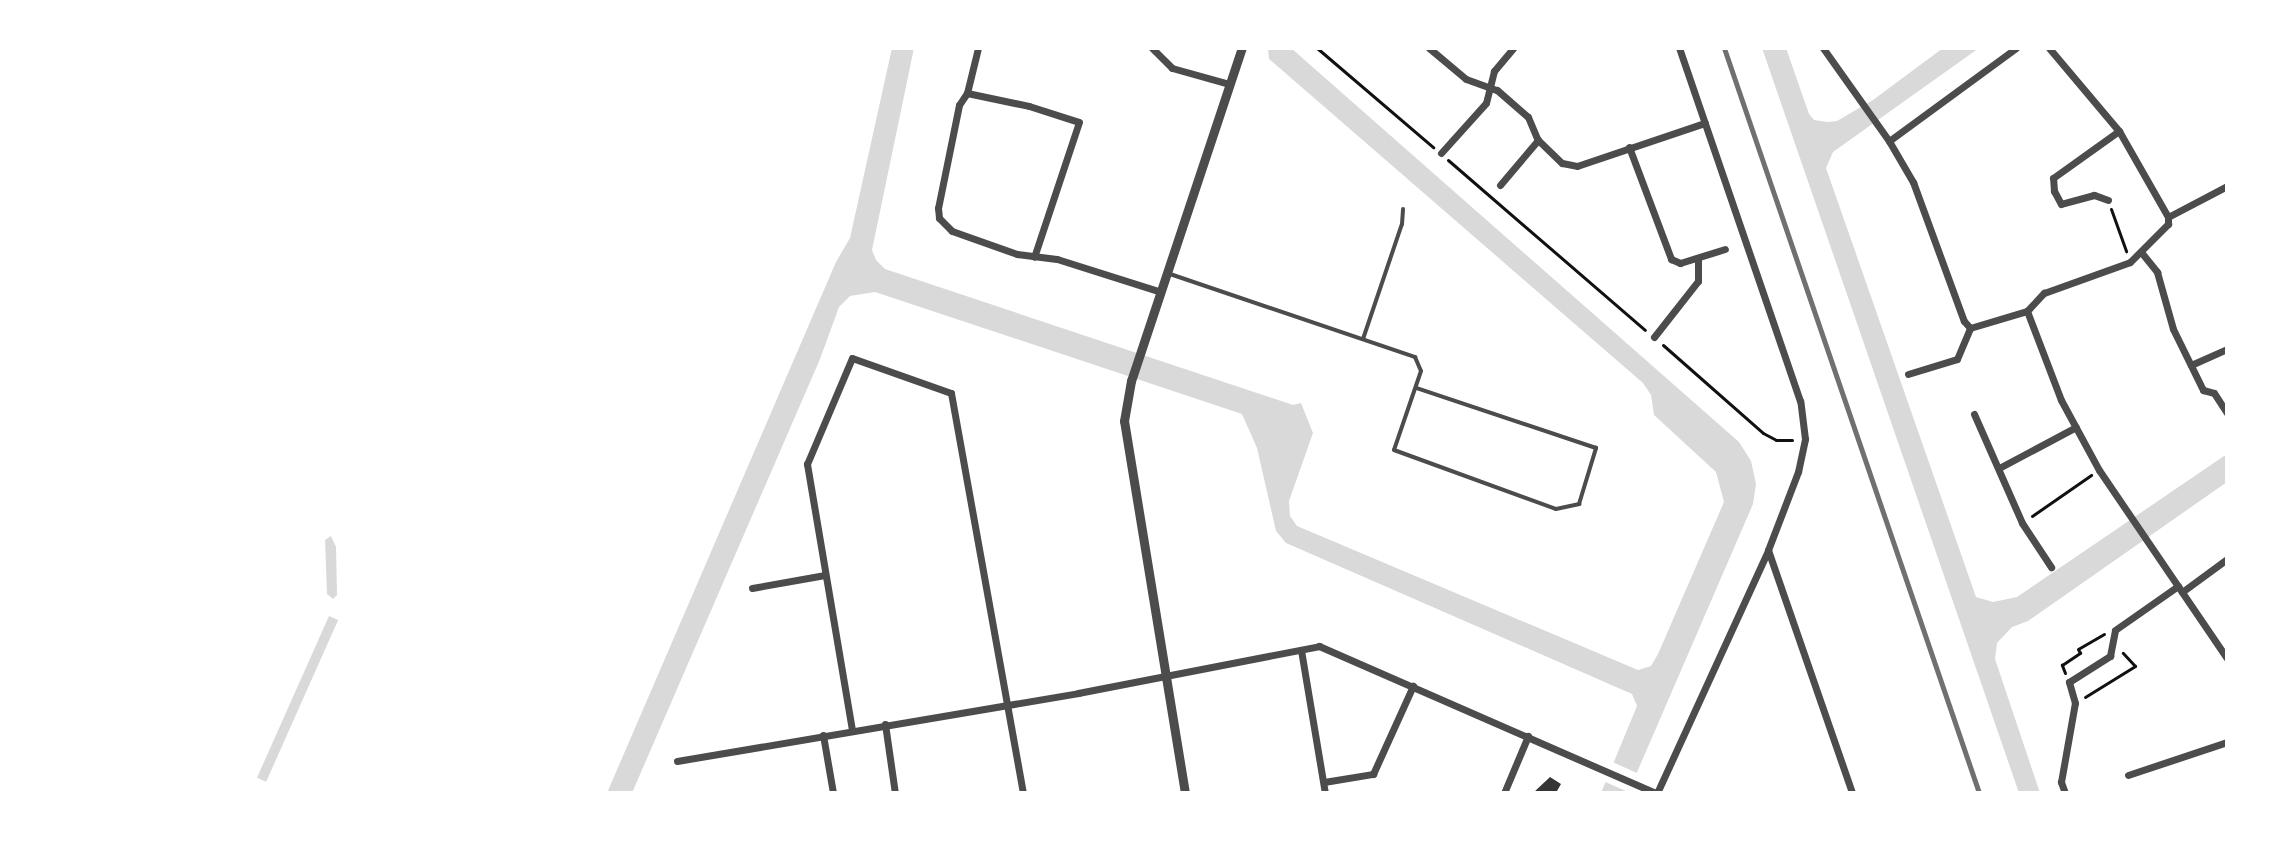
<!DOCTYPE html>
<style>
body{margin:0}
#map{position:relative;width:2275px;height:841px;overflow:hidden;background:#fff;font-family:Mulish,sans-serif}
div>[style]{position:absolute}
.water>*{inset:0;background:#d9d9d9;transform-origin:0 0}
.pier>*{inset:0;background:#fff;transform-origin:0 0}
.building>*{inset:0;background:#353535}
.path>*{height:3px;margin:-1.5px;padding:0 1.5px;transform-origin:1.5px;border-radius:1.5px;background:#111}
.service>*{height:4px;margin:-2px;padding:0 2px;transform-origin:2px;border-radius:2px;background:#4c4c4c}
.minor>*{height:7px;margin:-3.5px;padding:0 3.5px;transform-origin:3.5px;border-radius:3.5px;background:#4c4c4c}
.tertiary>*{height:9px;margin:-4.5px;padding:0 4.5px;transform-origin:4.5px;border-radius:4.5px;background:#4c4c4c}
.rail>*{height:5px;margin:-2.5px;padding:0 2.5px;transform-origin:2.5px;border-radius:2.5px;background:#707070}
span{translate:-50% -50%;white-space:nowrap;text-align:center;line-height:1.15;-webkit-text-stroke:8px #fff;paint-order:stroke}
.frame{position:absolute;inset:0;border:50px solid #fff;pointer-events:none}
</style>
<div id="map">
<div class="water">
<div style="clip-path:polygon(892px 48px,914px 48px,872px 250px,876px 260px,885px 269px,1293px 405px,1301px 403px,1313px 433px,1289px 501px,1290px 516px,1297px 526px,1638px 670px,1651px 666px,1658px 654px,1724px 502px,1716px 472px,1654px 415px,1651px 395px,1643px 383px,1269px 59px,1268px 48px,1291px 48px,1739px 442px,1751px 461px,1756px 484px,1753px 504px,1628px 793px,1601px 793px,1637px 706px,1632px 694px,1286px 543px,1276px 531px,1257px 448px,1242px 414px,875px 292px,850px 296px,839px 307px,820px 359px,632px 793px,607px 793px,836px 262px,850px 238px)"></div>
<div style="clip-path:polygon(1762px 48px,1786px 48px,1809px 114px,1814px 120px,1827px 122px,1837px 121px,1873px 100px,1943px 48px,1979px 48px,1833px 152px,1826px 168px,1976px 597px,1993px 602px,2017px 597px,2227px 454px,2227px 482px,2028px 621px,2012px 627px,1997px 643px,1995px 659px,2040px 793px,2019px 793px)"></div>
<div style="clip-path:polygon(331px 536px,336px 547px,337px 595px,333px 599px,327px 594px,325px 540px)"></div>
<div style="left:329px;top:616px;width:10px;height:177px;rotate:24deg"></div>
</div>
<div class="pier">
<div style="left:1610px;top:761px;width:34px;height:21px;rotate:24deg"></div>
</div>
<div class="building">
<div style="clip-path:polygon(1550px 777px,1561px 784px,1557px 791px,1561px 793px,1533px 793px)"></div>
</div>
<div class="path">
<div style="left:1317px;top:48px;width:153px;rotate:40.5deg"></div>
<div style="left:1448px;top:160px;width:260px;rotate:40.8deg"></div>
<div style="left:2111px;top:209px;width:45px;rotate:70.3deg"></div>
<div style="left:1663px;top:345px;width:133px;rotate:41.3deg"></div>
<div style="left:1763px;top:433px;width:15px;rotate:28deg"></div>
<div style="left:1776px;top:440px;width:16px"></div>
<div style="left:2032px;top:516px;width:72px;rotate:-34.8deg"></div>
<div style="left:2065px;top:673px;width:9px;rotate:-111deg"></div>
<div style="left:2062px;top:665px;width:22px;rotate:-34deg"></div>
<div style="left:2080px;top:653px;width:4px;rotate:-117deg"></div>
<div style="left:2078px;top:649px;width:30px;rotate:-30deg"></div>
<div style="left:2085px;top:697px;width:59px;rotate:-31.8deg"></div>
<div style="left:2135px;top:666px;width:18px;rotate:-133deg"></div>
</div>
<div class="service">
<div style="left:1170px;top:274px;width:259px;rotate:18.7deg"></div>
<div style="left:1415px;top:357px;width:15px;rotate:67deg"></div>
<div style="left:1421px;top:371px;width:83px;rotate:108.9deg"></div>
<div style="left:1394px;top:450px;width:172px;rotate:20deg"></div>
<div style="left:1556px;top:509px;width:24px;rotate:-12deg"></div>
<div style="left:1579px;top:504px;width:59px;rotate:-73.1deg"></div>
<div style="left:1596px;top:448px;width:189px;rotate:-161.5deg"></div>
<div style="left:1363px;top:339px;width:121px;rotate:-71.3deg"></div>
<div style="left:1402px;top:224px;width:15px;rotate:-86deg"></div>
</div>
<div class="minor">
<div style="left:978px;top:48px;width:46px;rotate:103.7deg"></div>
<div style="left:967px;top:93px;width:14px;rotate:124deg"></div>
<div style="left:959px;top:105px;width:105px;rotate:101.5deg"></div>
<div style="left:938px;top:208px;width:10px;rotate:84deg"></div>
<div style="left:939px;top:218px;width:18px;rotate:45deg"></div>
<div style="left:952px;top:231px;width:69px;rotate:19.5deg"></div>
<div style="left:1017px;top:254px;width:40px;rotate:7.1deg"></div>
<div style="left:1057px;top:259px;width:109px;rotate:17.6deg"></div>
<div style="left:1152px;top:48px;width:28px;rotate:45deg"></div>
<div style="left:1172px;top:68px;width:59px;rotate:15.7deg"></div>
<div style="left:1429px;top:48px;width:48px;rotate:40deg"></div>
<div style="left:1466px;top:79px;width:33px;rotate:20deg"></div>
<div style="left:1497px;top:90px;width:41px;rotate:41.1deg"></div>
<div style="left:1528px;top:117px;width:25px;rotate:67deg"></div>
<div style="left:1823px;top:48px;width:114px;rotate:54.6deg"></div>
<div style="left:1889px;top:141px;width:48px;rotate:59.7deg"></div>
<div style="left:1913px;top:182px;width:148px;rotate:69.9deg"></div>
<div style="left:1964px;top:321px;width:9px;rotate:49deg"></div>
<div style="left:2049px;top:48px;width:109px;rotate:49.9deg"></div>
<div style="left:2119px;top:131px;width:99px;rotate:60.3deg"></div>
<div style="left:967px;top:93px;width:63px;rotate:11.8deg"></div>
<div style="left:1029px;top:106px;width:52px;rotate:17.7deg"></div>
<div style="left:1079px;top:122px;width:142px;rotate:108.4deg"></div>
<div style="left:1889px;top:141px;width:157px;rotate:-36.2deg"></div>
<div style="left:1629px;top:147px;width:120px;rotate:69.4deg"></div>
<div style="left:1671px;top:259px;width:10px;rotate:24deg"></div>
<div style="left:1680px;top:263px;width:47px;rotate:-17.3deg"></div>
<div style="left:1441px;top:153px;width:67px;rotate:-48deg"></div>
<div style="left:1486px;top:103px;width:33px;rotate:-76deg"></div>
<div style="left:1494px;top:71px;width:30px;rotate:-50deg"></div>
<div style="left:1500px;top:185px;width:59px;rotate:-49.8deg"></div>
<div style="left:1538px;top:140px;width:33px;rotate:44deg"></div>
<div style="left:1562px;top:163px;width:15px;rotate:11deg"></div>
<div style="left:1577px;top:166px;width:135px;rotate:-18.6deg"></div>
<div style="left:2108px;top:200px;width:15px;rotate:-160deg"></div>
<div style="left:2094px;top:195px;width:34px;rotate:165deg"></div>
<div style="left:2061px;top:204px;width:15px;rotate:-118deg"></div>
<div style="left:2054px;top:191px;width:13px;rotate:-94deg"></div>
<div style="left:2053px;top:178px;width:81px;rotate:-35.5deg"></div>
<div style="left:2141px;top:252px;width:26px;rotate:51deg"></div>
<div style="left:2157px;top:272px;width:59px;rotate:74.3deg"></div>
<div style="left:2173px;top:329px;width:68px;rotate:63.8deg"></div>
<div style="left:2203px;top:390px;width:11px;rotate:15deg"></div>
<div style="left:2214px;top:393px;width:24px;rotate:57deg"></div>
<div style="left:2027px;top:311px;width:95px;rotate:69.1deg"></div>
<div style="left:2061px;top:400px;width:80px;rotate:61.5deg"></div>
<div style="left:2099px;top:470px;width:227px;rotate:55.8deg"></div>
<div style="left:1970px;top:328px;width:59px;rotate:-16.6deg"></div>
<div style="left:2027px;top:311px;width:25px;rotate:-47deg"></div>
<div style="left:2044px;top:293px;width:91px;rotate:-19.8deg"></div>
<div style="left:2130px;top:262px;width:54px;rotate:-45deg"></div>
<div style="left:2168px;top:224px;width:7px;rotate:-90deg"></div>
<div style="left:2168px;top:217px;width:67px;rotate:-27.7deg"></div>
<div style="left:1654px;top:337px;width:71px;rotate:-51.8deg"></div>
<div style="left:1698px;top:281px;width:23px;rotate:-90deg"></div>
<div style="left:2191px;top:365px;width:39px;rotate:-24deg"></div>
<div style="left:1908px;top:374px;width:51px;rotate:-17deg"></div>
<div style="left:1957px;top:359px;width:34px;rotate:-67deg"></div>
<div style="left:1974px;top:414px;width:119px;rotate:66.2deg"></div>
<div style="left:2022px;top:523px;width:53px;rotate:56.6deg"></div>
<div style="left:1999px;top:468px;width:87px;rotate:-28deg"></div>
<div style="left:1768px;top:550px;width:257px;rotate:70.9deg"></div>
<div style="left:752px;top:588px;width:74px;rotate:-10.1deg"></div>
<div style="left:2182px;top:592px;width:56px;rotate:-36.3deg"></div>
<div style="left:1301px;top:650px;width:145px;rotate:80.5deg"></div>
<div style="left:885px;top:724px;width:70px;rotate:81.8deg"></div>
<div style="left:852px;top:730px;width:270px;rotate:-99.6deg"></div>
<div style="left:807px;top:464px;width:115px;rotate:-67deg"></div>
<div style="left:852px;top:358px;width:105px;rotate:19.5deg"></div>
<div style="left:951px;top:393px;width:406px;rotate:79.8deg"></div>
<div style="left:823px;top:735px;width:59px;rotate:80.2deg"></div>
<div style="left:677px;top:761px;width:407px;rotate:-9.6deg"></div>
<div style="left:1078px;top:693px;width:246px;rotate:-11deg"></div>
<div style="left:1319px;top:646px;width:368px;rotate:23.6deg"></div>
<div style="left:2128px;top:775px;width:104px;rotate:-18.4deg"></div>
<div style="left:1324px;top:782px;width:50px;rotate:-9.3deg"></div>
<div style="left:1373px;top:774px;width:97px;rotate:-65.6deg"></div>
<div style="left:1504px;top:793px;width:62px;rotate:-67.2deg"></div>
<div style="left:1657px;top:793px;width:267px;rotate:-65.4deg"></div>
<div style="left:1768px;top:550px;width:84px;rotate:-69deg"></div>
<div style="left:1798px;top:472px;width:34px;rotate:-78deg"></div>
<div style="left:1805px;top:439px;width:38px;rotate:-97deg"></div>
<div style="left:1800px;top:401px;width:373px;rotate:-108.9deg"></div>
<div style="left:2065px;top:793px;width:12px;rotate:-110deg"></div>
<div style="left:2061px;top:782px;width:80px;rotate:-80deg"></div>
<div style="left:2075px;top:703px;width:22px;rotate:-106deg"></div>
<div style="left:2069px;top:682px;width:49px;rotate:-32.4deg"></div>
<div style="left:2110px;top:656px;width:26px;rotate:-79deg"></div>
<div style="left:2115px;top:630px;width:77px;rotate:-34.9deg"></div>
</div>
<div class="tertiary">
<div style="left:1185px;top:793px;width:377px;rotate:-99.3deg"></div>
<div style="left:1124px;top:421px;width:41px;rotate:-80.1deg"></div>
<div style="left:1131px;top:381px;width:351px;rotate:-71.6deg"></div>
</div>
<div class="rail">
<div style="left:1724px;top:48px;width:787px;rotate:71.1deg"></div>
</div>
<div class="frame"></div>
</div>
